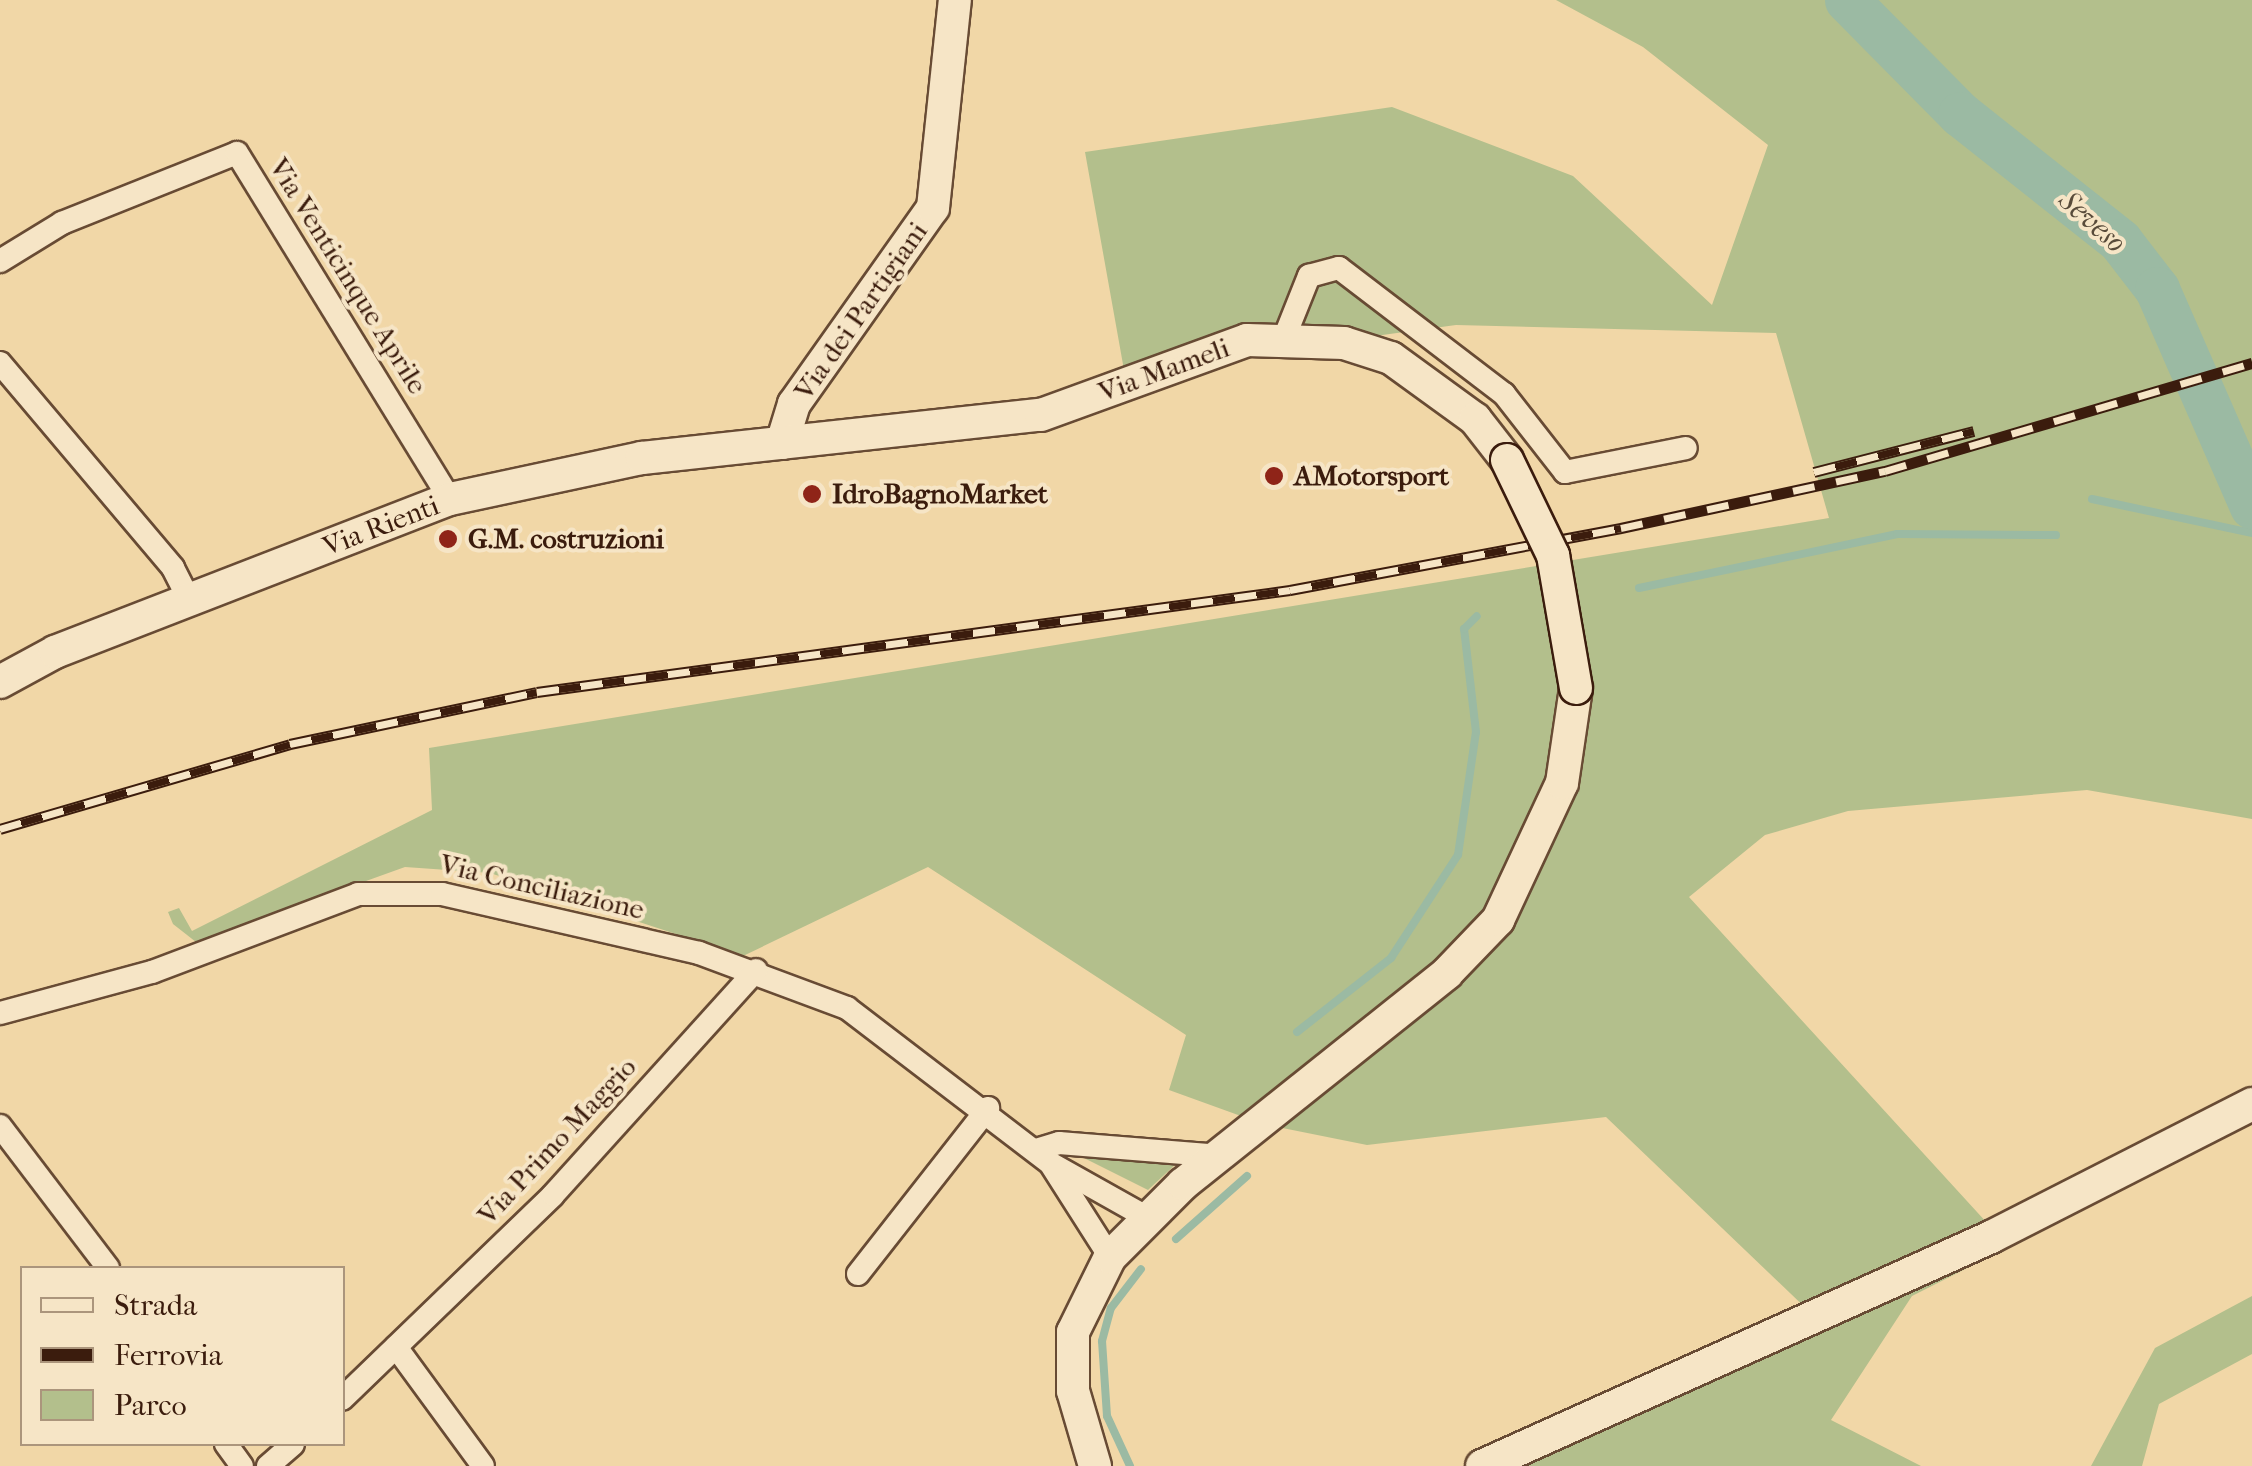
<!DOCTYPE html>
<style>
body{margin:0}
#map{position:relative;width:2252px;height:1466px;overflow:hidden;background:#f1d7a7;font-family:"IM FELL French Canon",serif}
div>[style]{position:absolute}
.green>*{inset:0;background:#b3bf8c}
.stream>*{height:8px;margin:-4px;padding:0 4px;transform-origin:4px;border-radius:4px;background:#9bbaa3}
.river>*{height:45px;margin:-22.5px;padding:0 22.5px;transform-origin:22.5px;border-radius:22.5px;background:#9bbaa3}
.roads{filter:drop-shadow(2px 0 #684b34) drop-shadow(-2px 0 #684b34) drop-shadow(0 2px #684b34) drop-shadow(0 -2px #684b34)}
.street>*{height:22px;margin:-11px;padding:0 11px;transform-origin:11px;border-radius:11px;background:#f6e5c6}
.secondary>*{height:32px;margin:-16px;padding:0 16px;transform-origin:16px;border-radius:16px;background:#f6e5c6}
.rail>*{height:11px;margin-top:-5.5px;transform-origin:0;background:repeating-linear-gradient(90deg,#f6e5c6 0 22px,#3b1c0d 0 44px);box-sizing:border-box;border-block:2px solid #3b1c0d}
.bridges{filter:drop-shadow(2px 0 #3b1c0d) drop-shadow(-2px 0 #3b1c0d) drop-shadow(0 2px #3b1c0d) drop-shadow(0 -2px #3b1c0d)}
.secondary-bridge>*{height:32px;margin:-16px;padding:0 16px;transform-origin:16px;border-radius:16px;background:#f6e5c6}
.dots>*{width:28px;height:28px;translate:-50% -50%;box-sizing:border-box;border:5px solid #f6e5c6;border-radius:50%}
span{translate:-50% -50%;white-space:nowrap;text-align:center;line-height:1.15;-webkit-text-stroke:8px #f6e5c6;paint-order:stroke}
.street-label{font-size:28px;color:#3b1c0d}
.poi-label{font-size:28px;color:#3b1c0d;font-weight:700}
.left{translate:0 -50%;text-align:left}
.water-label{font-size:30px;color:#584b3a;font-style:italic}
.legend{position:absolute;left:20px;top:1266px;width:325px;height:180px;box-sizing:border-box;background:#f6e5c6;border:2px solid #ab957c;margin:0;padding:12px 18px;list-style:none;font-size:30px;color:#3b1c0d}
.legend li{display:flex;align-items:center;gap:20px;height:50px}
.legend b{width:50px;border:2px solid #ab957c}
</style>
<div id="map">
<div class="green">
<div style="clip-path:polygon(1556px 0,2252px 0,2252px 819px,2087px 790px,1848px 811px,1765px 835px,1689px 897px,2009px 1247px,1912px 1296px,1831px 1420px,1921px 1466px,1482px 1466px,1815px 1317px,1606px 1117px,1367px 1145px,1263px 1124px,1169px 1090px,1186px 1035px,928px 867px,743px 956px,490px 873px,405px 867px,196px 942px,173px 924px,168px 912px,179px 908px,192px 931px,432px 810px,429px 748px,1829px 518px,1776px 333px,1456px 325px,1124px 370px,1085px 152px,1392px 107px,1573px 176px,1712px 305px,1768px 145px,1643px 47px)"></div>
<div style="clip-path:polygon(1080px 1156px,1177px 1163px,1148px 1190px)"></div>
<div style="clip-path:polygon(2252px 1296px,2252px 1354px,2159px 1404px,2142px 1466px,2091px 1466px,2155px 1348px)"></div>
</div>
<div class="stream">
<div style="left:2092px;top:499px;width:164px;rotate:12deg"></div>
<div style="left:1639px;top:588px;width:264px;rotate:-11.8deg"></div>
<div style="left:1897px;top:534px;width:159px;rotate:0.4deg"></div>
<div style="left:1297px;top:1032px;width:120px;rotate:-38.2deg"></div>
<div style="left:1391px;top:958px;width:123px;rotate:-57deg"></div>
<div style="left:1458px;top:855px;width:124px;rotate:-81.7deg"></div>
<div style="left:1476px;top:732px;width:104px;rotate:-96.6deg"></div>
<div style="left:1464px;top:629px;width:18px;rotate:-45deg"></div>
<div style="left:1176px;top:1239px;width:95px;rotate:-41.6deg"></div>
<div style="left:1130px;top:1466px;width:55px;rotate:-114.7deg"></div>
<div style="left:1107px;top:1416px;width:75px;rotate:-93.8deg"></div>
<div style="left:1102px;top:1341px;width:34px;rotate:-75deg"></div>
<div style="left:1111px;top:1308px;width:49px;rotate:-52.4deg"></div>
</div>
<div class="river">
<div style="left:1847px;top:0;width:161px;rotate:45.3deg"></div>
<div style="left:1960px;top:114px;width:204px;rotate:38.4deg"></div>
<div style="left:2120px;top:241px;width:61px;rotate:52.4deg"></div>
<div style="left:2157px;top:289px;width:237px;rotate:66.4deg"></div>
</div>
<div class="roads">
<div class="street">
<div style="left:0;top:261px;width:73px;rotate:-31.5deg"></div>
<div style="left:62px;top:223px;width:188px;rotate:-21.8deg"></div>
<div style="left:237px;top:153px;width:406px;rotate:58.4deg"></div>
<div style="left:1285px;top:336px;width:65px;rotate:-68.2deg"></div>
<div style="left:1309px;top:276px;width:31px;rotate:-15deg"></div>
<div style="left:1339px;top:268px;width:208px;rotate:37.4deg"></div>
<div style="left:1504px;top:394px;width:99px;rotate:52deg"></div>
<div style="left:1565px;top:472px;width:123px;rotate:-11.2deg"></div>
<div style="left:0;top:363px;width:268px;rotate:49.8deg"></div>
<div style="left:173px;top:568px;width:35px;rotate:63deg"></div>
<div style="left:0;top:1013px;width:157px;rotate:-15.1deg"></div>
<div style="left:152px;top:972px;width:220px;rotate:-20.7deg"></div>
<div style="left:358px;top:894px;width:84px"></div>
<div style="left:442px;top:894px;width:264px;rotate:12.9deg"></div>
<div style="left:699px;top:953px;width:158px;rotate:20.4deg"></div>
<div style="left:847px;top:1008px;width:255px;rotate:37.4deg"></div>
<div style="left:1050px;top:1163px;width:112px;rotate:29.3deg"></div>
<div style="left:0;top:1126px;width:178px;rotate:52.7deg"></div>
<div style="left:1036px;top:1150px;width:24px;rotate:-17deg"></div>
<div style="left:1059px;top:1143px;width:162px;rotate:4.6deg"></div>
<div style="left:1052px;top:1166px;width:108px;rotate:57.5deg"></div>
<div style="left:858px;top:1274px;width:211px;rotate:-51.9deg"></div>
<div style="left:396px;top:1347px;width:147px;rotate:53.8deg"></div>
<div style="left:342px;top:1399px;width:293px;rotate:-44deg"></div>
<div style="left:553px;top:1195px;width:303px;rotate:-47.9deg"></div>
<div style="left:226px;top:1444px;width:27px;rotate:54deg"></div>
<div style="left:268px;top:1466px;width:33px;rotate:-41deg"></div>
</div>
<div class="secondary">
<div style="left:782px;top:443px;width:41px;rotate:-72.9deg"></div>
<div style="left:794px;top:404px;width:240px;rotate:-54.7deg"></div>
<div style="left:933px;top:208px;width:209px;rotate:-84deg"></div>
<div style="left:0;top:682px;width:63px;rotate:-28.6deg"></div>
<div style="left:55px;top:652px;width:424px;rotate:-21.2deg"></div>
<div style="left:450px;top:499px;width:196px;rotate:-12.1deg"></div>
<div style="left:642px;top:458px;width:401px;rotate:-6.2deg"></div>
<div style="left:1041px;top:415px;width:219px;rotate:-20deg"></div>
<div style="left:1247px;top:340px;width:97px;rotate:1.8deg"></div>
<div style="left:1344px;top:343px;width:49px;rotate:17.7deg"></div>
<div style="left:1391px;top:358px;width:104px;rotate:36deg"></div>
<div style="left:1475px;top:419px;width:52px;rotate:52deg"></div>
<div style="left:1095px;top:1466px;width:78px;rotate:-106.3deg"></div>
<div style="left:1073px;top:1391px;width:59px;rotate:-90deg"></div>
<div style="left:1073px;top:1332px;width:84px;rotate:-63.7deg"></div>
<div style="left:1110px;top:1257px;width:103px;rotate:-45deg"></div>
<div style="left:1183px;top:1184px;width:338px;rotate:-38.6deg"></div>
<div style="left:1447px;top:973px;width:74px;rotate:-46.1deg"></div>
<div style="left:1498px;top:920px;width:151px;rotate:-65deg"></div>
<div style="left:1562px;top:783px;width:96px;rotate:-81.6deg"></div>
<div style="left:1482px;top:1466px;width:558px;rotate:-24.22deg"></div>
<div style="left:1991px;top:1237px;width:293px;rotate:-27deg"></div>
</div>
</div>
<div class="rail">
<div style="left:1814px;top:472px;width:165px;rotate:-14.4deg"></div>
<div style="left:0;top:829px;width:302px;rotate:-16.3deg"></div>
<div style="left:290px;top:744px;width:252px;rotate:-11.9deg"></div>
<div style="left:537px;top:692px;width:760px;rotate:-7.71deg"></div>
<div style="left:1290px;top:590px;width:337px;rotate:-10.6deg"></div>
<div style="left:1621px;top:528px;width:270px;rotate:-12.2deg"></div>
<div style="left:1885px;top:471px;width:383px;rotate:-16.4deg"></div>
</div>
<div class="bridges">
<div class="secondary-bridge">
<div style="left:1507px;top:460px;width:106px;rotate:64.2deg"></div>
<div style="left:1553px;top:555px;width:135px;rotate:80.2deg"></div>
</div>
</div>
<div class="dots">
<div style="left:1274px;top:476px;background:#8f2418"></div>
<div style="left:812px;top:494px;background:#8f2418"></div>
<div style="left:448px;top:539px;background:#8f2418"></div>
</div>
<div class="street-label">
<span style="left:348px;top:276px;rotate:58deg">Via Venticinque Aprile</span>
<span style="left:861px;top:311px;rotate:-55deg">Via dei Partigiani</span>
<span style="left:1164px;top:370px;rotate:-20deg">Via Mameli</span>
<span style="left:381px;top:526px;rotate:-21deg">Via Rienti</span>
<span style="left:542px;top:887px;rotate:13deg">Via Conciliazione</span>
<span style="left:557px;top:1141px;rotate:-47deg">Via Primo Maggio</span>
</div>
<div class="poi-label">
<span class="left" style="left:1294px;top:476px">AMotorsport</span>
<span class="left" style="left:832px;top:494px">IdroBagnoMarket</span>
<span class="left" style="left:468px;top:539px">G.M. costruzioni</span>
</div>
<div class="water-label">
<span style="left:2092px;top:222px;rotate:41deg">Seveso</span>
</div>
<ul class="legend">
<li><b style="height:12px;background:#f6e5c6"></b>Strada</li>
<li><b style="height:12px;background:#3b1c0d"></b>Ferrovia</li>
<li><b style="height:28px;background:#b3bf8c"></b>Parco</li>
</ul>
</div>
